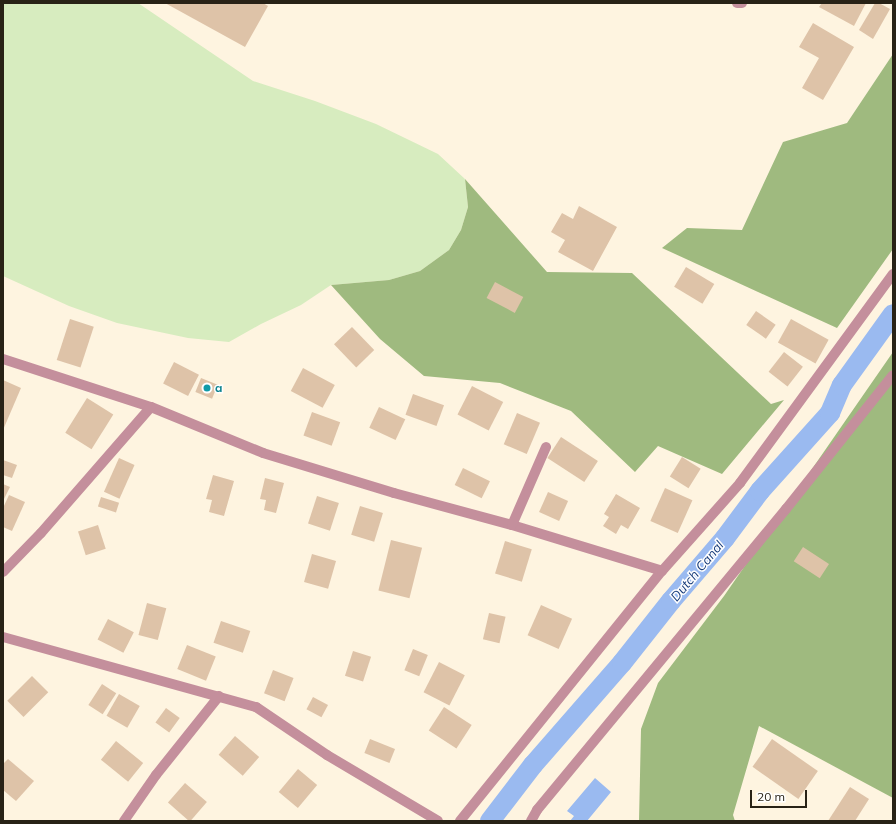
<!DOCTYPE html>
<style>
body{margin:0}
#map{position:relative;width:896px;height:824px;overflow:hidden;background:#fef4e0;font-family:Mulish,sans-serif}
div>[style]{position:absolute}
.green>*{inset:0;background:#d7ecbf}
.forest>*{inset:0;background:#9fba7f}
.water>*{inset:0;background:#9abaf0}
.canal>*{height:20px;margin:-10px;padding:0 10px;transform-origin:10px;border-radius:10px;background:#9abaf0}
.building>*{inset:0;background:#dec3a8;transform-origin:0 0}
.minor>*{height:10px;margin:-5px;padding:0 5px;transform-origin:5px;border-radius:5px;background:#c48f9c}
.dots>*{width:11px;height:11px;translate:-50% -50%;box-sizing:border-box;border:2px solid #fff;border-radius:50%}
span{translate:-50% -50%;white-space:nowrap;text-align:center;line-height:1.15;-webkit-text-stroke:3px #fff;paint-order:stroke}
.culture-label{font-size:12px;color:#0d838f;font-weight:700}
.left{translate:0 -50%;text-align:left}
.water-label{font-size:13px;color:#173c7b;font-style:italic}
.frame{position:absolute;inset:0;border:4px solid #282216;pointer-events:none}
.scale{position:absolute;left:750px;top:790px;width:57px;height:18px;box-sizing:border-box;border:2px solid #282216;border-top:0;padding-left:5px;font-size:12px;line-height:14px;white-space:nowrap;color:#282216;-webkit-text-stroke:3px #fff;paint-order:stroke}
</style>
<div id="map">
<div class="green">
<div style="clip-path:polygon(3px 3px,138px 3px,253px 81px,315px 101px,376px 124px,438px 154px,465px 179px,468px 207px,461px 230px,449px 250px,420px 271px,389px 280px,331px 285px,301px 305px,261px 324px,229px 342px,188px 338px,117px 323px,69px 306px,3px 276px)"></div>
</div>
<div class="forest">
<div style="clip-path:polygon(893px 54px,893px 249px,837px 328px,662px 248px,687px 228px,742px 230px,783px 142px,847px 123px)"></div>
<div style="clip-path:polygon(465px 179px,547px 272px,632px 273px,771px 404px,784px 400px,722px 474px,658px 446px,635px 472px,571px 411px,500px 383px,424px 376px,380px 339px,331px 285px,389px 280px,420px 271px,449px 250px,461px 230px,468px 207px)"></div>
<div style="clip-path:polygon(893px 352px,893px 798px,759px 726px,733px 815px,735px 821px,639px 821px,641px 729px,658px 683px,724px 596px)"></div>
</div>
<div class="water">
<div style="clip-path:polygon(595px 778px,611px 792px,587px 821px,570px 821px,574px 816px,567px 811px)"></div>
</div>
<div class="canal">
<div style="left:490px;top:821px;width:71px;rotate:-52.5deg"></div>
<div style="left:533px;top:765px;width:135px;rotate:-48.9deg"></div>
<div style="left:622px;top:663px;width:79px;rotate:-51.7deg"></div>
<div style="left:671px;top:601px;width:83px;rotate:-49.4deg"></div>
<div style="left:725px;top:538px;width:59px;rotate:-53.3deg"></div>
<div style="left:760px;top:491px;width:105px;rotate:-48.1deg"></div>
<div style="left:830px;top:413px;width:30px;rotate:-67deg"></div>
<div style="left:842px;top:385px;width:87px;rotate:-54.3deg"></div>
</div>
<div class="building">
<div style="clip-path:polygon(165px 3px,263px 3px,268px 6px,245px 47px)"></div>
<div style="clip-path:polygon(822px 3px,866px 3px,854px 26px,819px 7px)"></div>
<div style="clip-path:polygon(875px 3px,879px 3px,890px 9px,873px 39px,859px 30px)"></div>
<div style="clip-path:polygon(813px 23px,854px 47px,823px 100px,802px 88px,819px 58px,799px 47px)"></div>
<div style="clip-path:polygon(579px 206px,617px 227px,593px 271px,558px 252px,565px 240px,551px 232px,562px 213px,573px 219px)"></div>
<div style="left:686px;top:267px;width:33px;height:23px;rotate:31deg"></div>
<div style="left:495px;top:282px;width:32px;height:18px;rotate:28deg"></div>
<div style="left:756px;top:311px;width:24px;height:17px;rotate:35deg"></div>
<div style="left:70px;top:319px;width:25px;height:43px;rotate:18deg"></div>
<div style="left:791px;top:319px;width:43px;height:27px;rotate:29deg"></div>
<div style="left:352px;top:327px;width:32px;height:25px;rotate:46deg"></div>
<div style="left:784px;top:352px;width:24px;height:25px;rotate:38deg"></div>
<div style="left:174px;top:362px;width:28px;height:24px;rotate:27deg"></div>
<div style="left:303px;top:368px;width:36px;height:26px;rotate:28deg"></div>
<div style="left:201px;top:378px;width:18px;height:15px;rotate:22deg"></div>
<div style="clip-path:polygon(3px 380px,21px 388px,3px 430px)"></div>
<div style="left:472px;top:386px;width:35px;height:32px;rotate:27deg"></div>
<div style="left:413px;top:394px;width:33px;height:22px;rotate:20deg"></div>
<div style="left:87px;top:398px;width:31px;height:41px;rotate:32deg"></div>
<div style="left:379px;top:407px;width:29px;height:23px;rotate:25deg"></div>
<div style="left:312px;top:412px;width:30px;height:25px;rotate:20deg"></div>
<div style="left:517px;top:413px;width:25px;height:34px;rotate:23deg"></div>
<div style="left:561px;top:437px;width:44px;height:25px;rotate:33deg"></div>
<div style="left:682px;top:457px;width:22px;height:23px;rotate:32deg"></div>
<div style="left:119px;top:458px;width:17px;height:37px;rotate:24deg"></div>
<div style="clip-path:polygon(3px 460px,17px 465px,12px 478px,3px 475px)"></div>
<div style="left:463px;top:468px;width:30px;height:19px;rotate:26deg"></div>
<div style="clip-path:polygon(213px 475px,234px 481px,224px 516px,209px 512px,212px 500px,206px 499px)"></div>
<div style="clip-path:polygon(265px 478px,284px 483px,276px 513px,264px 510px,266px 500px,260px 499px)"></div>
<div style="clip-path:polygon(3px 484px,10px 487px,3px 501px)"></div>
<div style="left:665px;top:488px;width:30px;height:36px;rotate:24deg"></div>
<div style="left:548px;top:492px;width:22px;height:22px;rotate:24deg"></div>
<div style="clip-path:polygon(616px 494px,640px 508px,628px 529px,621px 525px,616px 534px,603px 526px,609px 517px,604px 514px)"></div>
<div style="clip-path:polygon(9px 495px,25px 502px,12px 531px,3px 527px,3px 508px)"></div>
<div style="left:317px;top:496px;width:23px;height:29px;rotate:18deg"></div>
<div style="left:101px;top:497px;width:19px;height:10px;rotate:18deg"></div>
<div style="left:360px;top:506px;width:24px;height:30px;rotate:17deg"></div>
<div style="left:98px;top:525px;width:25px;height:21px;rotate:72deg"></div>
<div style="left:391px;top:540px;width:32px;height:52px;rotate:14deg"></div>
<div style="left:505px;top:541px;width:28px;height:34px;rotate:17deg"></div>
<div style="left:803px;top:547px;width:31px;height:17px;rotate:33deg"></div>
<div style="left:312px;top:554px;width:25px;height:29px;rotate:16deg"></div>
<div style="left:147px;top:603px;width:20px;height:33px;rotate:15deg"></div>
<div style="left:541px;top:605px;width:34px;height:33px;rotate:24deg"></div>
<div style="left:489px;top:613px;width:17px;height:27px;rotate:13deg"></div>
<div style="left:108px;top:619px;width:29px;height:23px;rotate:27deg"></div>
<div style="left:221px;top:621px;width:31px;height:23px;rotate:19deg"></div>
<div style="left:187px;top:645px;width:31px;height:26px;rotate:22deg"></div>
<div style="left:413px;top:649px;width:16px;height:23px;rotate:22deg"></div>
<div style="left:353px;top:651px;width:19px;height:26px;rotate:18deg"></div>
<div style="left:439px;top:662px;width:29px;height:34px;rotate:27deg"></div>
<div style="left:273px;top:670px;width:22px;height:25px;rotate:21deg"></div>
<div style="left:32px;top:676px;width:23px;height:35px;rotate:45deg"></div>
<div style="left:102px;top:684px;width:17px;height:25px;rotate:33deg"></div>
<div style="left:119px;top:694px;width:24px;height:25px;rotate:30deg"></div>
<div style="left:313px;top:697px;width:17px;height:14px;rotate:28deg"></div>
<div style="left:444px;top:707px;width:33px;height:28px;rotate:33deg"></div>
<div style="left:166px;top:708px;width:17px;height:18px;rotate:36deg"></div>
<div style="left:235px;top:736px;width:32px;height:25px;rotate:41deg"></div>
<div style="left:370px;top:739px;width:27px;height:15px;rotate:22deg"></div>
<div style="left:772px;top:739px;width:56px;height:34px;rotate:35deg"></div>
<div style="left:116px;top:741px;width:35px;height:24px;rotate:39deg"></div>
<div style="clip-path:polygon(8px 759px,34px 781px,16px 801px,3px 790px,3px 764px)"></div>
<div style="left:298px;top:769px;width:25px;height:30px;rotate:40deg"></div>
<div style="left:185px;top:783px;width:29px;height:26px;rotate:41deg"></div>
<div style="clip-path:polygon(850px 787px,869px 799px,855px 821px,828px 821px)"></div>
</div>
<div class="minor">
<div style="left:737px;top:3px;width:5px"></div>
<div style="left:3px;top:359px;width:156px;rotate:18deg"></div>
<div style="left:151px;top:407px;width:121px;rotate:22.3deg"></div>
<div style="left:263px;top:453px;width:137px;rotate:17deg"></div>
<div style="left:394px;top:493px;width:122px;rotate:15.2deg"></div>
<div style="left:512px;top:525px;width:157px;rotate:17deg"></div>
<div style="left:512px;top:525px;width:85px;rotate:-66.4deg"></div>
<div style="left:3px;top:572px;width:54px;rotate:-45.7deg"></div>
<div style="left:41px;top:533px;width:167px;rotate:-48.9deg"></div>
<div style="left:3px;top:637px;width:263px;rotate:15.5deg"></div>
<div style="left:256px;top:707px;width:86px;rotate:34.1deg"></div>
<div style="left:327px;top:755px;width:129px;rotate:30.7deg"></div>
<div style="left:124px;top:821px;width:56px;rotate:-55.2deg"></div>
<div style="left:156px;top:775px;width:101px;rotate:-51.4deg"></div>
<div style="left:460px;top:821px;width:321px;rotate:-51.1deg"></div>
<div style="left:662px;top:571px;width:118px;rotate:-48.4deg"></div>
<div style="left:740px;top:483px;width:259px;rotate:-53.8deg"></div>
<div style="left:531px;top:821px;width:13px;rotate:-61deg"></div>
<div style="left:537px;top:810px;width:391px;rotate:-50.4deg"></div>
<div style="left:786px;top:509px;width:171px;rotate:-51.4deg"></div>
</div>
<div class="dots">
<div style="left:207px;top:388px;background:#0f9aa8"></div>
</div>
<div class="culture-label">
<span class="left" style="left:215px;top:388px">a</span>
</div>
<div class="water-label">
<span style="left:697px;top:571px;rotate:-50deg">Dutch Canal</span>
</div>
<div class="frame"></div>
<div class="scale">20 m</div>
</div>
